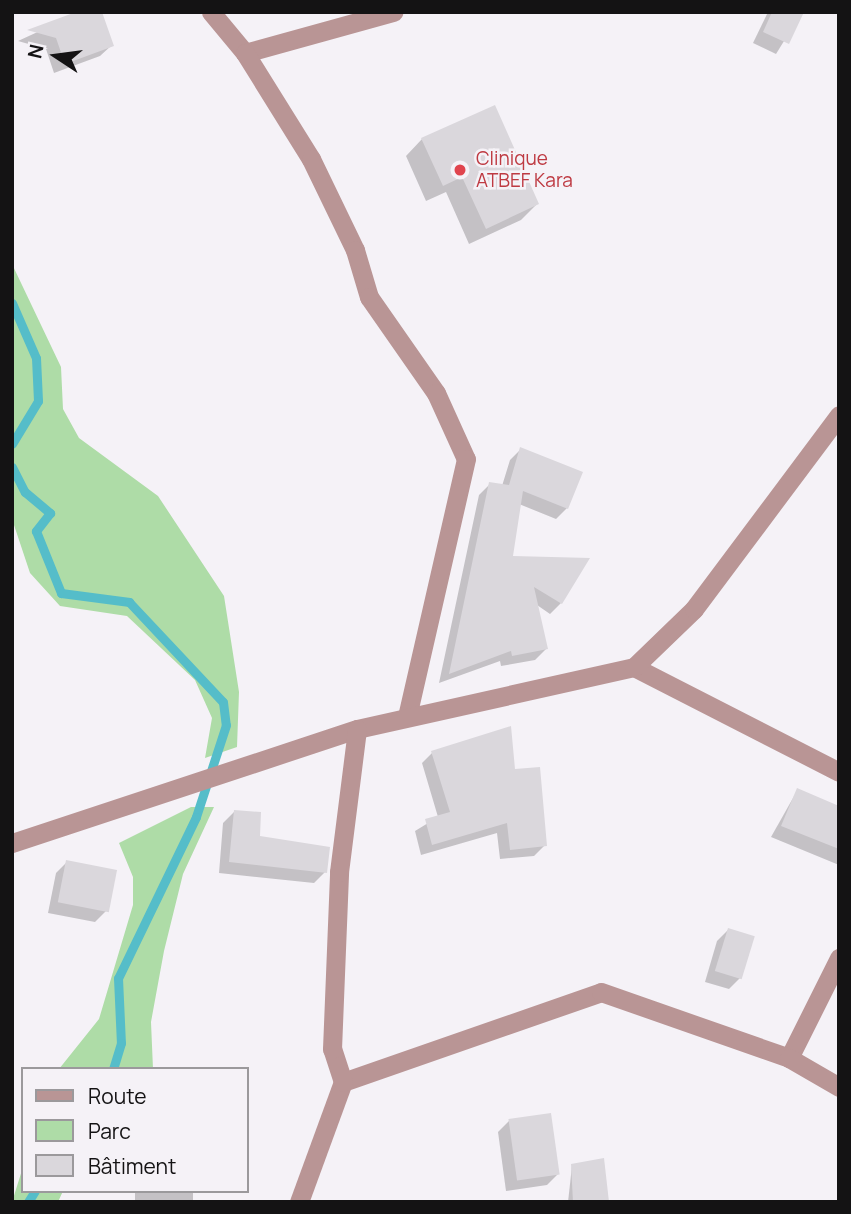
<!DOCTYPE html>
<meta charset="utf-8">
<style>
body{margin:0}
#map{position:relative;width:851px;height:1214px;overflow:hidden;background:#f5f2f7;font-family:Manrope,sans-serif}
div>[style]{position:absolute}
.green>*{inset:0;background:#aedca7}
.shadow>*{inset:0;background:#0003;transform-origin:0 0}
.stream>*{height:9px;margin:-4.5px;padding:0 4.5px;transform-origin:4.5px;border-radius:4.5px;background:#55bdc9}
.building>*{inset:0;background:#dad7dc;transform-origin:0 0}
.minor>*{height:19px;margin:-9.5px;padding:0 9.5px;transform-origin:9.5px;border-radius:9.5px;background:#b99595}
.dots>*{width:19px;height:19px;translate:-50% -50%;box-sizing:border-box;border:4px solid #f5f2f7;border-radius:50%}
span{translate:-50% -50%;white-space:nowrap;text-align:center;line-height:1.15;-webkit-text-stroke:5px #f5f2f7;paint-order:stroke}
.health-label{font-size:19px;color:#be3a42}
.left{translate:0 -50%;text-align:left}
.frame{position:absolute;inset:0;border:14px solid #141314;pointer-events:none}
.legend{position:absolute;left:21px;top:1067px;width:228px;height:126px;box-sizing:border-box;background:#f5f2f7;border:2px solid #9b999c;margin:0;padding:9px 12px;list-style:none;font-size:21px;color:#141314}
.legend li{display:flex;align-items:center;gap:14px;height:35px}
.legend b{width:35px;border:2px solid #9b999c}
.north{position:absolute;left:21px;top:21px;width:70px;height:70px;-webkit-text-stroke:5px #f5f2f7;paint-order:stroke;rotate:283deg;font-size:19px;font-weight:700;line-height:28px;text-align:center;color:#141314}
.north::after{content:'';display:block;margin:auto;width:24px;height:32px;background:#141314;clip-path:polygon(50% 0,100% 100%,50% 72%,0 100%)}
</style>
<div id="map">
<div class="green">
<div style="clip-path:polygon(12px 264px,61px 367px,63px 409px,79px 438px,158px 496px,224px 596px,239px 692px,237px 747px,205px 758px,212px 718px,195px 680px,127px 616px,60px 606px,30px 573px,12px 519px)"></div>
<div style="clip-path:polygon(191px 807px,214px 807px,183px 874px,164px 951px,151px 1022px,153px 1069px,59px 1069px,99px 1019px,133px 905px,133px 877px,119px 843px)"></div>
<div style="clip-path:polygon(23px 1167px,23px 1191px,63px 1191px,58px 1202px,12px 1202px)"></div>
</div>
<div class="shadow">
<div style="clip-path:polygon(81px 12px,112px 45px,100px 56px,54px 73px,46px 49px,18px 41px)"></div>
<div style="clip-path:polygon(768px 12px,802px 12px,776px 54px,753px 43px)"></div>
<div style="clip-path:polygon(422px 139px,537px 204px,521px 220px,469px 244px,446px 192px,426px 201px,406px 156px)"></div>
<div style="clip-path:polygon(521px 449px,567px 508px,556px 519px,519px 504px,511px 558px,561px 603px,550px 614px,537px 605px,546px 649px,535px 660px,501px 666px,500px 661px,439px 683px,479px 495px,490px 484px,502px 486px,510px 460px)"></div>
<div style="clip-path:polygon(432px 753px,514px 771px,545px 845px,534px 856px,500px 859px,497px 833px,421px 855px,415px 831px,438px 817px,422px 763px)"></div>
<div style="clip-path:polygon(797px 791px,839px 808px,839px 865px,771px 837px)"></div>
<div style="clip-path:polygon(234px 812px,258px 838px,325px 872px,314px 883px,219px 873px,223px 823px)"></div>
<div style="clip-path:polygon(67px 862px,106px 911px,95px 922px,48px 913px,56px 873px)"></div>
<div style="clip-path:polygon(728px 930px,740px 978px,729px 989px,705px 982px,717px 941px)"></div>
<div style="clip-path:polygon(509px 1121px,558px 1174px,547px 1185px,506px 1191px,498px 1132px)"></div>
<div style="clip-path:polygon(572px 1166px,607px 1202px,568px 1202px)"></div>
<div style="left:135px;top:1191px;width:58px;height:11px"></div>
</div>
<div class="stream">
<div style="left:12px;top:303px;width:60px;rotate:66.4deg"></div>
<div style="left:36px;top:358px;width:43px;rotate:87.3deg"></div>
<div style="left:38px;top:401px;width:50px;rotate:121.2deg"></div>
<div style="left:12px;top:467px;width:28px;rotate:63deg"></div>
<div style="left:25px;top:492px;width:33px;rotate:40deg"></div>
<div style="left:50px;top:513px;width:23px;rotate:128deg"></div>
<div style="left:36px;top:531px;width:67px;rotate:68deg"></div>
<div style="left:61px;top:593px;width:69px;rotate:7.5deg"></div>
<div style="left:129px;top:602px;width:137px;rotate:46.8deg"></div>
<div style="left:223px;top:702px;width:23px;rotate:83deg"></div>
<div style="left:226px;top:725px;width:97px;rotate:108.1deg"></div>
<div style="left:196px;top:817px;width:179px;rotate:115.8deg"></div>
<div style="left:118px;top:978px;width:65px;rotate:87.4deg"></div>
<div style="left:121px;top:1043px;width:27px;rotate:107deg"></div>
<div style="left:28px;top:1202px;width:13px;rotate:-58deg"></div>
</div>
<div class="building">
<div style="clip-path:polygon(76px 12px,102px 12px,114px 46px,65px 64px,56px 38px,27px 30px)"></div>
<div style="clip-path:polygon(772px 12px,804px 12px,789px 44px,763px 32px)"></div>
<div style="clip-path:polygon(495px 105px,539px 204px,486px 229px,462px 177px,443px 186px,421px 138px)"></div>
<div style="clip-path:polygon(520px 447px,583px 472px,568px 509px,523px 491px,513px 556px,590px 558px,562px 604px,534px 587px,548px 649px,512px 656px,511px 651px,449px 674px,489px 482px,509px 485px)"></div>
<div style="clip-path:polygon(511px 726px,515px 769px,540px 767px,547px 846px,510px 850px,507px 823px,432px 845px,425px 819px,450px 812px,431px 751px)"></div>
<div style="clip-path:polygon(797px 788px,839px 806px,839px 849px,781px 826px)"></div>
<div style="clip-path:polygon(234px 810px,261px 812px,260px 836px,330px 847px,327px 873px,229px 862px)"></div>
<div style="left:66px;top:860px;width:52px;height:43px;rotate:11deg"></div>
<div style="left:728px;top:928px;width:28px;height:45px;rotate:17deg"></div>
<div style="left:551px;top:1113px;width:62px;height:43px;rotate:82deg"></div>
<div style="clip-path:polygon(604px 1158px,609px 1202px,573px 1202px,571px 1164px)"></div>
</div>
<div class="minor">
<div style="left:211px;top:12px;width:53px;rotate:50.3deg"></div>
<div style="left:245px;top:53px;width:154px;rotate:-15.5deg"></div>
<div style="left:245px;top:53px;width:125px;rotate:58.1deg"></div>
<div style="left:311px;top:159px;width:101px;rotate:64.2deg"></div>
<div style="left:355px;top:250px;width:49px;rotate:73.4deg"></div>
<div style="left:369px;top:297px;width:117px;rotate:55.1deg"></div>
<div style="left:436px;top:393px;width:72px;rotate:65.6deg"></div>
<div style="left:466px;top:459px;width:265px;rotate:102.9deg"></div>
<div style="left:634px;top:667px;width:230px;rotate:27.1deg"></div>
<div style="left:12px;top:843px;width:363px;rotate:-18.3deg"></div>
<div style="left:357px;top:729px;width:284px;rotate:-12.6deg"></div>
<div style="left:634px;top:667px;width:83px;rotate:-44deg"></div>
<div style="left:694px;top:609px;width:242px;rotate:-53.2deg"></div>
<div style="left:789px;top:1058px;width:112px;rotate:-63.4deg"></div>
<div style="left:343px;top:1082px;width:273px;rotate:-19.2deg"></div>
<div style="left:601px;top:992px;width:199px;rotate:19.3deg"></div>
<div style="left:789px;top:1058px;width:58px;rotate:30.1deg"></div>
<div style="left:299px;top:1202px;width:128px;rotate:-69.9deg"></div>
<div style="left:343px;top:1082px;width:35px;rotate:-108deg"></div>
<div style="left:332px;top:1049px;width:177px;rotate:-87.7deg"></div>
<div style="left:339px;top:872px;width:144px;rotate:-82.8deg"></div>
</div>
<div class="dots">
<div style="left:460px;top:170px;background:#e0444e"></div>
</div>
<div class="health-label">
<span class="left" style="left:476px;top:170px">Clinique<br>ATBEF Kara</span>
</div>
<div class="frame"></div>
<ul class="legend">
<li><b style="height:9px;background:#b99595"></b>Route</li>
<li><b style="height:19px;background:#aedca7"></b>Parc</li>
<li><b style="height:19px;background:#dad7dc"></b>Bâtiment</li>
</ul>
<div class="north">N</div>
</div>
